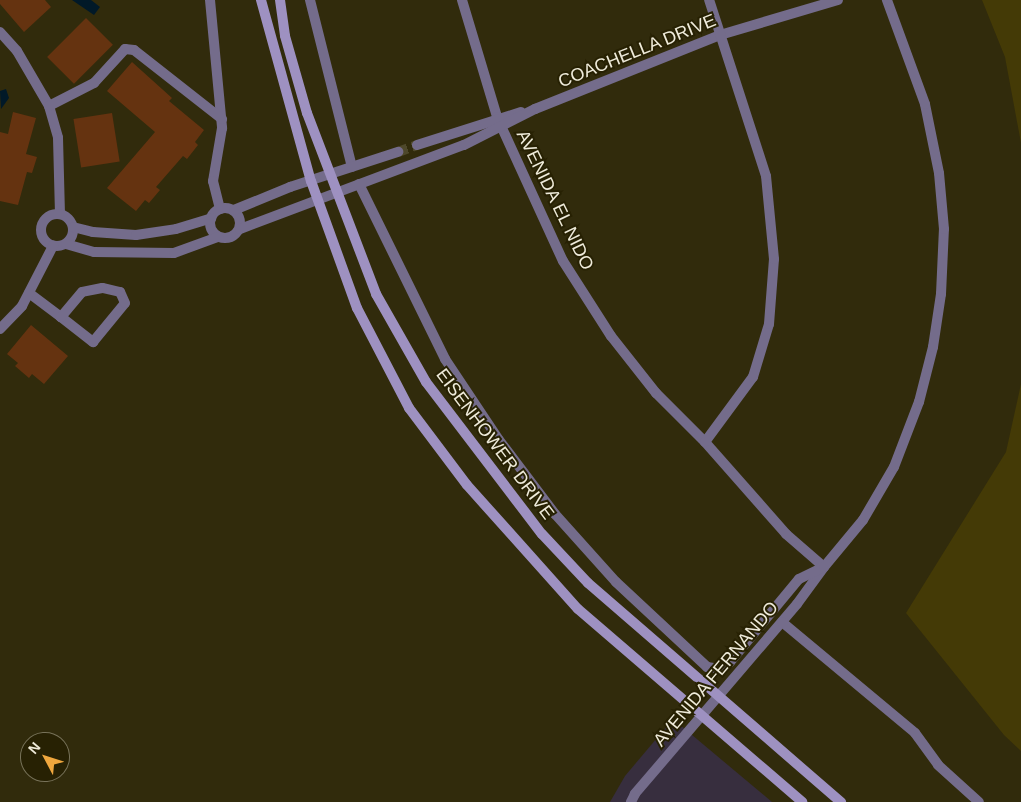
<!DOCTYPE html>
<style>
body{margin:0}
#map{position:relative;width:1021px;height:802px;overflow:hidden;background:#312b0c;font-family:Arial,sans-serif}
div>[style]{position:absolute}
.commercial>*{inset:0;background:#372e3e}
.green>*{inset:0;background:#443a06}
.water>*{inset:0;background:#011928}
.building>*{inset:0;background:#653310;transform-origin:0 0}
.minor-tunnel>*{height:10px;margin-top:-5px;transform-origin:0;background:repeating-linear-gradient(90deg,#4e482b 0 10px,transparent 0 15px)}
.minor>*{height:10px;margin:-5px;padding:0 5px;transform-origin:5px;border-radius:5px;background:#746c8b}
.minor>.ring{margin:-5px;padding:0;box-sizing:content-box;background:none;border:10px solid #746c8b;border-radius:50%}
.secondary>*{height:10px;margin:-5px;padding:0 5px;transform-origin:5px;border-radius:5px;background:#9e91c1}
span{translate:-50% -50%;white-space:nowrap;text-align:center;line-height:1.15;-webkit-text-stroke:4px #272103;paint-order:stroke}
.street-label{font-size:18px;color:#efebda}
.north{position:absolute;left:20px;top:732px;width:50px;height:50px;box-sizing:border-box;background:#272103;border:1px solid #777259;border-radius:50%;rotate:310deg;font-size:14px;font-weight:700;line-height:20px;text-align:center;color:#efebda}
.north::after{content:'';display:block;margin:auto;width:18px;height:22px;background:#efa73e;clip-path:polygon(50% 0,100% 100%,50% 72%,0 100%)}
</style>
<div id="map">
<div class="commercial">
<div style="clip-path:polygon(673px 719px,772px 802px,610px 802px,625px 776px)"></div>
</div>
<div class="green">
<div style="clip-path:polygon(982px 0,1021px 0,1021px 143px,1005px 57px)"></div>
<div style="clip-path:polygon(1021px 384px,1021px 751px,1004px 735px,906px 613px,1006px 452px)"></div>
</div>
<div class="water">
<div style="clip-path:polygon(72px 0,91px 0,100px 7px,94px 15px)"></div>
<div style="clip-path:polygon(6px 89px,9px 98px,1px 109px,0 91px)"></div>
</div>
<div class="building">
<div style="clip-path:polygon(0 0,45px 0,51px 7px,24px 32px,0 4px)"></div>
<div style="left:86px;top:18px;width:38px;height:55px;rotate:45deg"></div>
<div style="clip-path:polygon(132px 62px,172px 98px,169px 101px,204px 130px,195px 142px,198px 145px,187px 159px,183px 156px,156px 187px,160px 190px,149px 203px,145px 200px,136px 211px,107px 188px,155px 132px,107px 91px)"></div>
<div style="clip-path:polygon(13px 112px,36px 118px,26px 154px,37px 157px,32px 173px,27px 172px,18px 205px,0 201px,0 132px,8px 134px)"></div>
<div style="left:112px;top:113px;width:49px;height:39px;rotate:81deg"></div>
<div style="clip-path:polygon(31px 325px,68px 356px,44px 384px,32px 374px,29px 378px,15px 366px,18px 363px,7px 354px)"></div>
</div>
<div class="minor-tunnel">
<div style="left:398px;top:152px;width:20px;rotate:-20deg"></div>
</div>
<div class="minor">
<div style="left:210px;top:0;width:129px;rotate:84.6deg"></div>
<div style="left:222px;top:128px;width:54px;rotate:99.6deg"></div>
<div style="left:213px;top:181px;width:29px;rotate:76deg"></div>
<div style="left:310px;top:0;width:172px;rotate:75.9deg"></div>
<div style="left:462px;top:0;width:122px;rotate:73.3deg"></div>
<div style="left:497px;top:117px;width:158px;rotate:65.4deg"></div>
<div style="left:563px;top:261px;width:89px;rotate:57.4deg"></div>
<div style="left:611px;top:336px;width:73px;rotate:51.7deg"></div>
<div style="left:656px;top:393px;width:69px;rotate:45deg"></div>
<div style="left:705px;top:442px;width:123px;rotate:48.6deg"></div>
<div style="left:786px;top:534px;width:50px;rotate:41deg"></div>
<div style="left:824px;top:567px;width:46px;rotate:126.1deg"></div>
<div style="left:797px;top:604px;width:250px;rotate:130.5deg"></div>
<div style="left:635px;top:794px;width:9px;rotate:117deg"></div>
<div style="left:0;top:32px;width:25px;rotate:48deg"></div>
<div style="left:17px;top:51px;width:64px;rotate:59.8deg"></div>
<div style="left:49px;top:106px;width:33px;rotate:74deg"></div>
<div style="left:58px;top:138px;width:76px;rotate:88.5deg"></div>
<div style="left:49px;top:106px;width:51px;rotate:-27.1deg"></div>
<div style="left:94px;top:83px;width:46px;rotate:-47.6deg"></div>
<div style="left:125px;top:49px;width:9px;rotate:6deg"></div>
<div style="left:134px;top:50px;width:112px;rotate:38.1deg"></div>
<div style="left:417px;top:145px;width:109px;rotate:-17.6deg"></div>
<div style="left:359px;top:184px;width:195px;rotate:63.8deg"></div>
<div style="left:445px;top:359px;width:97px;rotate:56.3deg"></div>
<div style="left:499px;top:440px;width:93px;rotate:52.9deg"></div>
<div style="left:555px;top:514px;width:91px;rotate:48.1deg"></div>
<div style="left:616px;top:582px;width:125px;rotate:43deg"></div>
<div style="left:707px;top:667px;width:13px;rotate:9deg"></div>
<div style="left:720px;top:669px;width:12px;rotate:-35deg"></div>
<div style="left:730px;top:662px;width:108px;rotate:-50.3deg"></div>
<div style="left:799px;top:579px;width:28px;rotate:-26deg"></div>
<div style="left:824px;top:567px;width:61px;rotate:-50.3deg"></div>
<div style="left:863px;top:520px;width:61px;rotate:-59.7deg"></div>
<div style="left:894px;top:467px;width:70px;rotate:-69deg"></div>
<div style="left:919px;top:402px;width:57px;rotate:-75.7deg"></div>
<div style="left:933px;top:347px;width:54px;rotate:-81.4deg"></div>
<div style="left:941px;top:294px;width:65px;rotate:-87.4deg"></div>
<div style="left:944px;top:229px;width:56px;rotate:-95.1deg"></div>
<div style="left:939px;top:173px;width:70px;rotate:-101.5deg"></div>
<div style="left:925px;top:104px;width:111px;rotate:-110.1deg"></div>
<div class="ring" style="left:210px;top:208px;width:20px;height:20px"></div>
<div style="left:234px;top:210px;width:61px;rotate:-22.3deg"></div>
<div style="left:290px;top:187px;width:114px;rotate:-18deg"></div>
<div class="ring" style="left:41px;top:214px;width:22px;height:22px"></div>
<div style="left:73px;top:227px;width:21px;rotate:14deg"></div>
<div style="left:93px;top:232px;width:43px;rotate:4deg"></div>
<div style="left:136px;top:235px;width:40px;rotate:-8.5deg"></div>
<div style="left:176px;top:229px;width:37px;rotate:-17deg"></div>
<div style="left:240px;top:229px;width:239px;rotate:-20.6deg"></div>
<div style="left:464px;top:145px;width:80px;rotate:-26.9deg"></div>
<div style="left:535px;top:109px;width:199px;rotate:-21.8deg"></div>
<div style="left:720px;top:35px;width:123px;rotate:-16.5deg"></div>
<div style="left:66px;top:244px;width:29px;rotate:16deg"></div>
<div style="left:94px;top:252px;width:80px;rotate:0.7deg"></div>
<div style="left:174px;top:253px;width:47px;rotate:-20deg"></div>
<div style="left:29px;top:293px;width:40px;rotate:37deg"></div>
<div style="left:61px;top:317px;width:41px;rotate:38deg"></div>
<div style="left:93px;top:342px;width:50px;rotate:-50.6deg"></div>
<div style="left:125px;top:303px;width:12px;rotate:-114deg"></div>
<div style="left:120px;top:292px;width:18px;rotate:-167deg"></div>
<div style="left:102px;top:288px;width:20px;rotate:169deg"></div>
<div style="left:82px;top:292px;width:33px;rotate:130deg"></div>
<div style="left:0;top:329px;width:32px;rotate:-46deg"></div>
<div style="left:22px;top:306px;width:68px;rotate:-62.7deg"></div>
<div style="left:705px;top:442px;width:81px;rotate:-53.6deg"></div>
<div style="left:753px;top:377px;width:55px;rotate:-73.2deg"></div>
<div style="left:769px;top:324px;width:65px;rotate:-85.6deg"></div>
<div style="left:774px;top:259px;width:83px;rotate:-95.5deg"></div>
<div style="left:766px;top:176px;width:185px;rotate:-107.9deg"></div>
<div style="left:782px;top:622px;width:173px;rotate:39.8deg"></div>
<div style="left:915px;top:733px;width:39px;rotate:54deg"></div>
<div style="left:938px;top:765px;width:55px;rotate:42.1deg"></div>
</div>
<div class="secondary">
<div style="left:261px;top:0;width:188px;rotate:74.6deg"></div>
<div style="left:311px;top:181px;width:135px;rotate:70.1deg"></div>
<div style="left:357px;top:308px;width:113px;rotate:62.5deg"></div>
<div style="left:409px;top:408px;width:96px;rotate:53deg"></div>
<div style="left:467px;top:485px;width:166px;rotate:48.2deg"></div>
<div style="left:578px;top:609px;width:296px;rotate:40.7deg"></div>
<div style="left:280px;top:0;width:36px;rotate:82deg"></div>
<div style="left:285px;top:36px;width:80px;rotate:74.1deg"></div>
<div style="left:307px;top:113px;width:194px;rotate:69.1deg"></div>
<div style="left:376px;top:294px;width:101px;rotate:60.4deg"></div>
<div style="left:426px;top:382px;width:191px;rotate:52.7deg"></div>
<div style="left:542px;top:534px;width:67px;rotate:46.8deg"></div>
<div style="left:588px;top:583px;width:335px;rotate:40.9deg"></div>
</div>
<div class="street-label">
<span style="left:637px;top:51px;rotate:-22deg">COACHELLA DRIVE</span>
<span style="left:555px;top:200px;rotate:64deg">AVENIDA EL NIDO</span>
<span style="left:495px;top:444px;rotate:53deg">EISENHOWER DRIVE</span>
<span style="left:716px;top:674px;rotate:-50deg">AVENIDA FERNANDO</span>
</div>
<div class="north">N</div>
</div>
